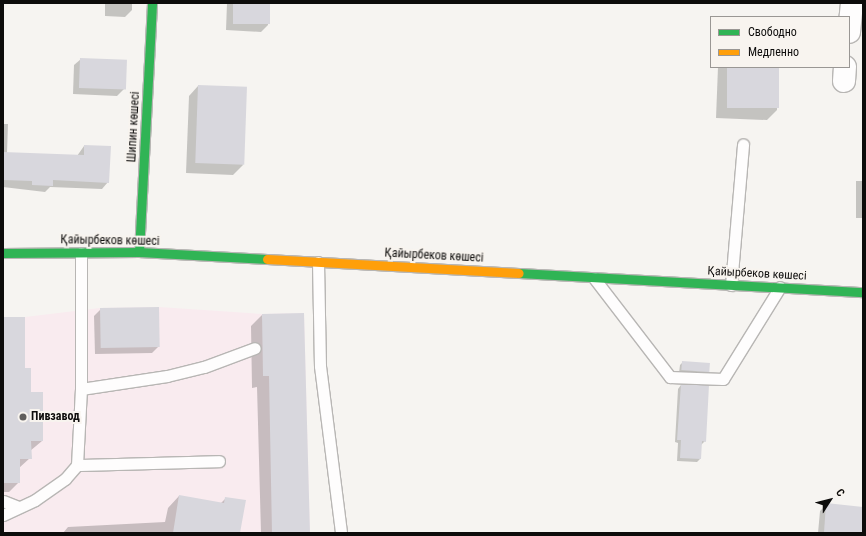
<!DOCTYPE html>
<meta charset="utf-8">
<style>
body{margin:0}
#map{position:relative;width:866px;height:536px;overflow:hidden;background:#f6f4f1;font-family:"Roboto Condensed",sans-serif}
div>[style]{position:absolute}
.industrial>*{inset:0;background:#f9ebef}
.shadow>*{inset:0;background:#0003;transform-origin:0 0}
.building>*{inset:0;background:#d8d7dd;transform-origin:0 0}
.roads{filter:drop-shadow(1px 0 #b8b6b4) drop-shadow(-1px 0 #b8b6b4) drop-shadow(0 1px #b8b6b4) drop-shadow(0 -1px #b8b6b4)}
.lane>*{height:11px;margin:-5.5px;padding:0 5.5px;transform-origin:5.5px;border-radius:5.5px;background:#fefdfd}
.street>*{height:22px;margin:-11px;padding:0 11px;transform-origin:11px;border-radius:11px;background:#fefdfd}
.fast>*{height:9px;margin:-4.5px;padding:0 4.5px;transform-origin:4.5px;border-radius:4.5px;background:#30b455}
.slow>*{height:9px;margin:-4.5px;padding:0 4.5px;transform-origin:4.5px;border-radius:4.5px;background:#ff9f0a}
.dots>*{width:11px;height:11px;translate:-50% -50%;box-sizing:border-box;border:2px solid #f8f4ef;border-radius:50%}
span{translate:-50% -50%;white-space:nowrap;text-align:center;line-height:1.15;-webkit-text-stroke:4px #f8f4ef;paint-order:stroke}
.street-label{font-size:12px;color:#0d0c0b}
.poi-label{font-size:12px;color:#0d0c0b;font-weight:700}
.left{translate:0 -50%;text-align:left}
.frame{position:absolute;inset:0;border:4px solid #0d0c0b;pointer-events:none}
.legend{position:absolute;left:710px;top:16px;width:140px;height:52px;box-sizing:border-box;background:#f8f4ef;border:1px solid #9a9794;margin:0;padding:5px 7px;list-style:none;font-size:12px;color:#0d0c0b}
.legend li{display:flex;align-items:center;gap:8px;height:20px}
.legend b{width:20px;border:1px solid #9a9794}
.north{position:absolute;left:810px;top:480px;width:40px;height:40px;-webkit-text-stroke:3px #f8f4ef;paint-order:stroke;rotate:54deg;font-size:11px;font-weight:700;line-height:16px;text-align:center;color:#0d0c0b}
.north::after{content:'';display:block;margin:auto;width:14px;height:18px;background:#0d0c0b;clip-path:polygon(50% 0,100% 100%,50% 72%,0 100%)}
</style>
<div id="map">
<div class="industrial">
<div style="clip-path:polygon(159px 307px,262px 314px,304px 313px,310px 533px,3px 533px,3px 317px,25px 317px,100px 308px)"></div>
</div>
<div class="shadow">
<div style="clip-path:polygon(105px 3px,132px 3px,132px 10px,125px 17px,105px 16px)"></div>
<div style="clip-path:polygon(227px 3px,269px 3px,268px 25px,261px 32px,226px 30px)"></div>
<div style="clip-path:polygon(81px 59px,124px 89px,117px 96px,73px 94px,74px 65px)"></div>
<div style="clip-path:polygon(718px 67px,778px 67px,777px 110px,767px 120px,716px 118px)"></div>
<div style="clip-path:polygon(198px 86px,243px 165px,233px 175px,186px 173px,189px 96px)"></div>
<div style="clip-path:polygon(3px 124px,8px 124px,7px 153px,77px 156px,84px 146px,108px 182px,102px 189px,50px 187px,45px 192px,3px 187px)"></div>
<div style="left:863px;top:181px;width:37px;height:7px;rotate:90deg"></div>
<div style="clip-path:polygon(101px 309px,159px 346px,152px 353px,95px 354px,94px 316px)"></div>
<div style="clip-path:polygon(262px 315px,309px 533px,261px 533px,257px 387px,252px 388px,251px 326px)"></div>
<div style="clip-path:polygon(3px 318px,24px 369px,42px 441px,30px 451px,30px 458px,19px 468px,19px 482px,9px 492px,3px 492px)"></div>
<div style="clip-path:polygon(683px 362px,709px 371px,706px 374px,679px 373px,680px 365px)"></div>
<div style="clip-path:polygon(681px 385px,705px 441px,701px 445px,700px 459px,697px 462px,677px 461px,678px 443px,675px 442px,678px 389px)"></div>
<div style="clip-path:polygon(179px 496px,220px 504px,226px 498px,239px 533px,63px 533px,68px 527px,165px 522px,168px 508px)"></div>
<div style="clip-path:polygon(827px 504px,863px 508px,862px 533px,818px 533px,820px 511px)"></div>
</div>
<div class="building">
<div style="left:233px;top:3px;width:37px;height:21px"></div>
<div style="left:80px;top:58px;width:47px;height:30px;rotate:2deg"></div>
<div style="left:727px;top:67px;width:52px;height:41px"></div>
<div style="left:198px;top:85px;width:49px;height:78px;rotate:2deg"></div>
<div style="clip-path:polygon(84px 145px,111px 146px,109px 183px,53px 180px,53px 186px,32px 185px,32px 181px,3px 180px,3px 152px,84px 155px)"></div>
<div style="left:159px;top:307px;width:40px;height:59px;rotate:89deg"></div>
<div style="clip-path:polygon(304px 313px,310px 533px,272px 533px,269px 376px,263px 376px,262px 314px)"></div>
<div style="clip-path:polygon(3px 317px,25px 317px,25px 368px,31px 368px,31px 392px,43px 392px,43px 441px,31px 441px,32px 459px,20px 459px,20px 483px,3px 483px)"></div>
<div style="left:682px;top:361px;width:28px;height:9px;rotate:4deg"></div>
<div style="clip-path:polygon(681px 384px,709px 385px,706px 442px,702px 441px,701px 459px,680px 458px,681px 440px,677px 440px)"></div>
<div style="clip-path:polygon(179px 495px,224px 503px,225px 497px,246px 500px,240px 533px,173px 533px)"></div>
<div style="clip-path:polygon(826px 503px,863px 507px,863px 533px,824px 533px)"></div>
</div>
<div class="roads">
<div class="lane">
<div style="left:318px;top:262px;width:104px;rotate:88.9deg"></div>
<div style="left:320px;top:366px;width:168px;rotate:82.8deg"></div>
<div style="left:594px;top:278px;width:125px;rotate:52.5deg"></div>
<div style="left:670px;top:377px;width:53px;rotate:2.2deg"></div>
<div style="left:723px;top:379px;width:108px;rotate:-58.2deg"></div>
<div style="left:731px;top:285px;width:141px;rotate:-85.1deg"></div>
<div style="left:81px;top:389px;width:87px;rotate:-8.6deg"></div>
<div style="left:167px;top:376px;width:38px;rotate:-14deg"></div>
<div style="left:204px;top:367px;width:54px;rotate:-20.4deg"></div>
<div style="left:77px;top:465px;width:142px;rotate:-1.6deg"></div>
<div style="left:3px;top:501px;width:17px;rotate:21deg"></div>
<div style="left:3px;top:515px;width:35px;rotate:-25deg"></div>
<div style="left:35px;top:500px;width:37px;rotate:-35deg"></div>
<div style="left:65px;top:479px;width:18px;rotate:-49deg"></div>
<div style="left:77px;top:465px;width:76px;rotate:-87deg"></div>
<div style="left:81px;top:389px;width:136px;rotate:-90deg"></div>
</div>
<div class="street">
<div style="left:849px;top:32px;width:29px;rotate:-84deg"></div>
<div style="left:844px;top:81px;width:14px;rotate:-86deg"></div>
</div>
<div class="fast">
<div style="left:139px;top:252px;width:249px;rotate:-87deg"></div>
<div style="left:3px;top:253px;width:136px;rotate:-0.4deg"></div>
<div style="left:139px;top:252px;width:128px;rotate:3.1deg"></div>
<div style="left:519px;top:273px;width:345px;rotate:3.2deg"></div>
</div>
<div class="slow">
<div style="left:267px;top:259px;width:252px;rotate:3.2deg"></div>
</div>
</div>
<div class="dots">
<div style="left:23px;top:417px;background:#5f5d5c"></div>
</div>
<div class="street-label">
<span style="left:134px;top:127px;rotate:-87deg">Шипин көшесі</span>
<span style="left:110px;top:241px;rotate:1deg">Қайырбеков көшесі</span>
<span style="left:434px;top:256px;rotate:3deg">Қайырбеков көшесі</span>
<span style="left:757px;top:274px;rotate:3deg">Қайырбеков көшесі</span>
</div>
<div class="poi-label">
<span class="left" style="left:31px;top:417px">Пивзавод</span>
</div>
<div class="frame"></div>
<ul class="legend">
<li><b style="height:5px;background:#30b455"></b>Свободно</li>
<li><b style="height:5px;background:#ff9f0a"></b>Медленно</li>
</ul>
<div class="north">С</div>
</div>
